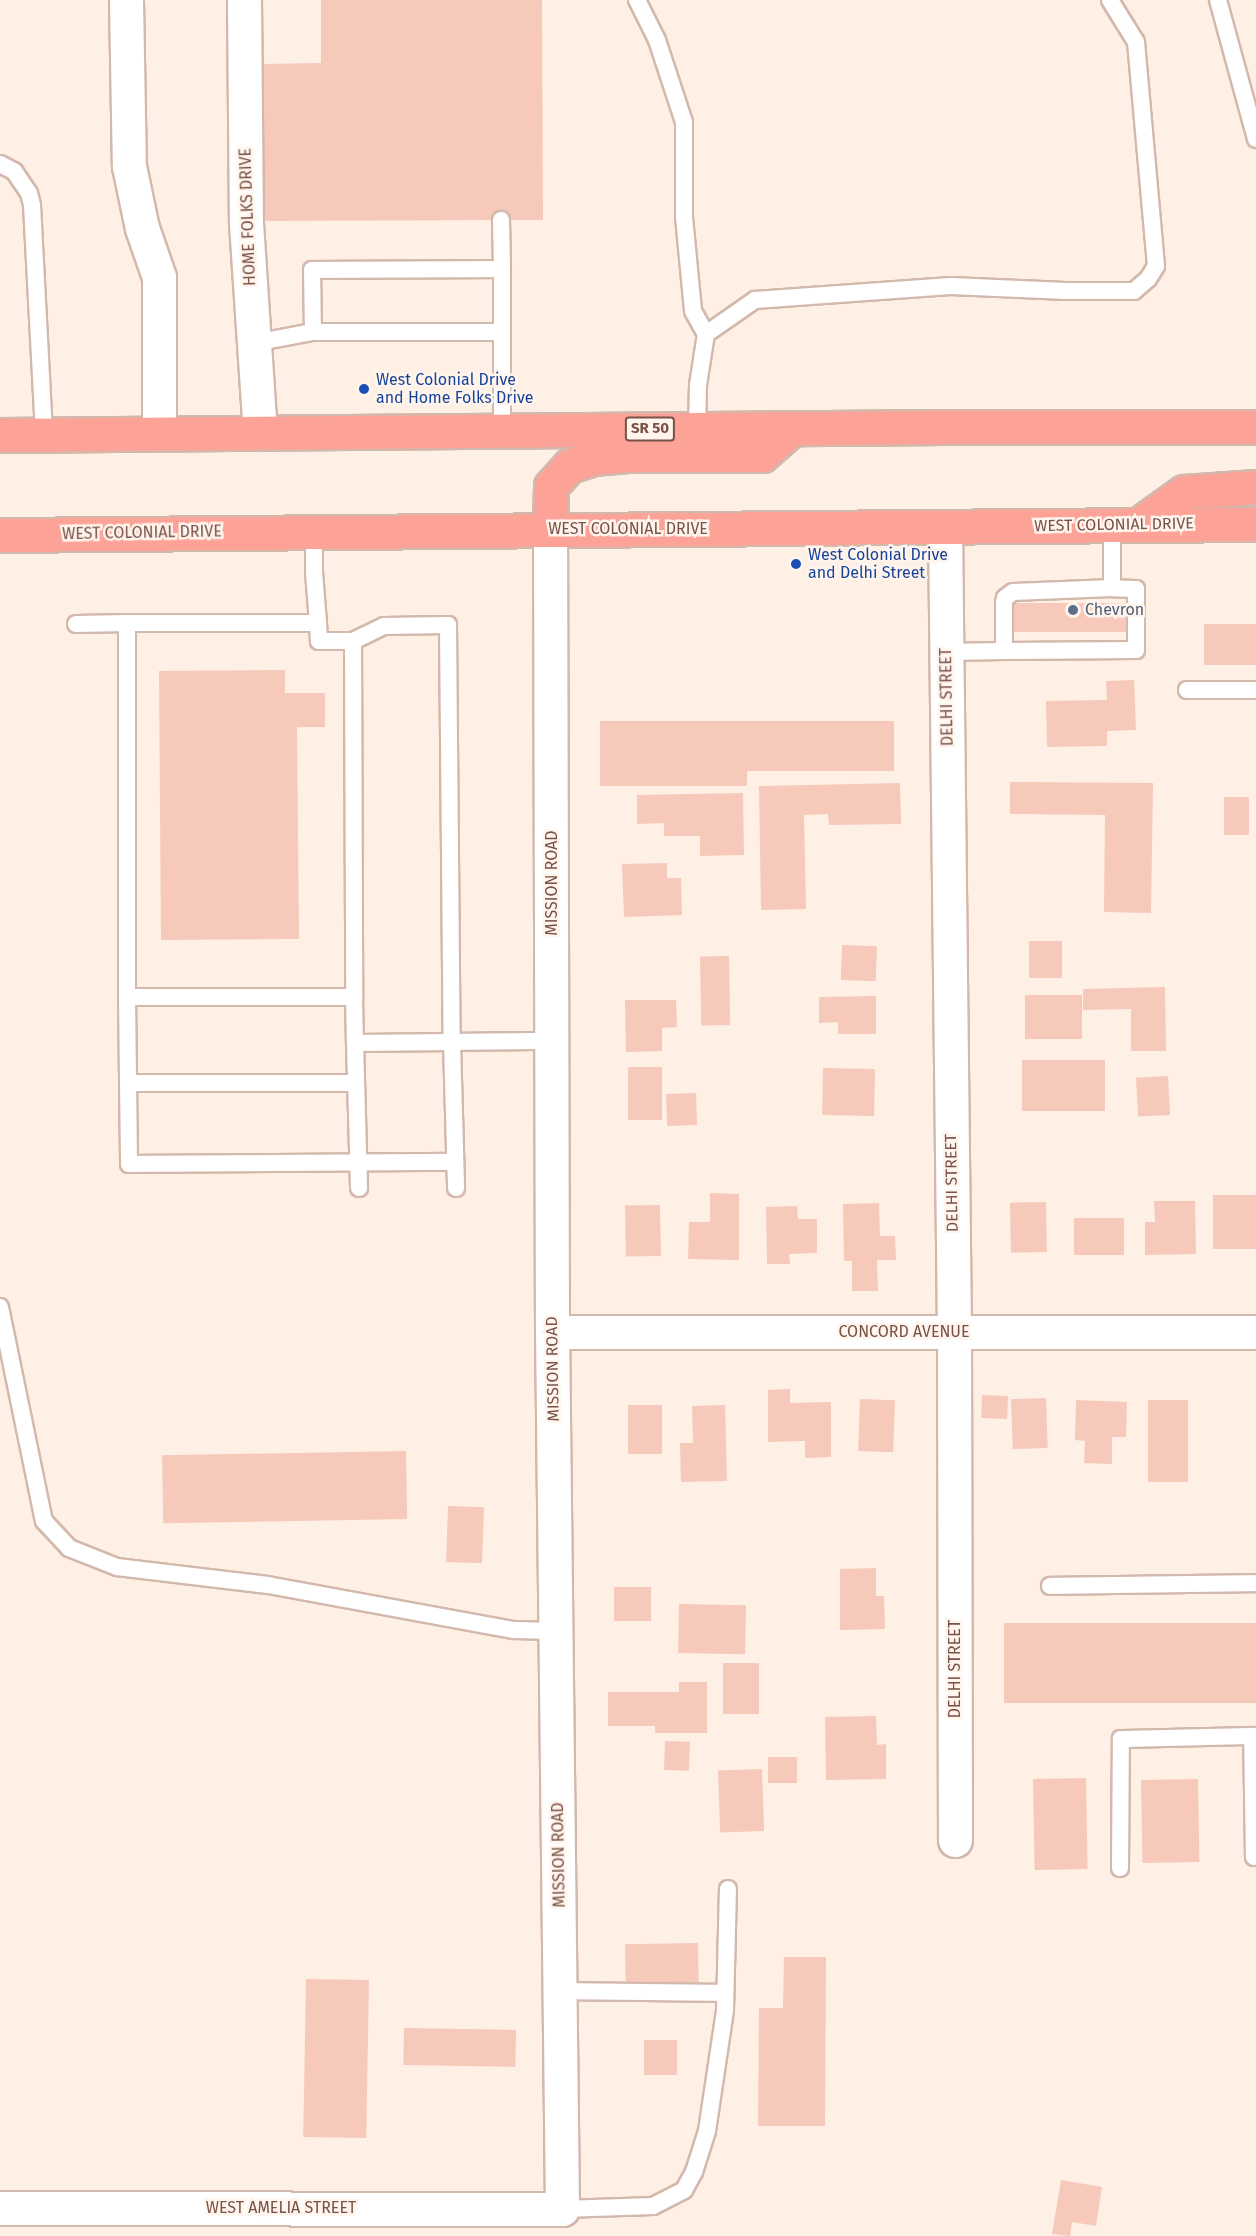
<!DOCTYPE html>
<style>
body{margin:0}
#map{position:relative;width:1256px;height:2236px;overflow:hidden;background:#fef0e5;font-family:"Fira Sans",sans-serif}
div>[style]{position:absolute}
.building>*{inset:0;background:#f6c9ba;transform-origin:0 0}
.roads{filter:drop-shadow(2px 0 #d3b8ac) drop-shadow(-2px 0 #d3b8ac) drop-shadow(0 2px #d3b8ac) drop-shadow(0 -2px #d3b8ac)}
.lane>*{height:16px;margin:-8px;padding:0 8px;transform-origin:8px;border-radius:8px;background:#fff}
.street>*{height:33px;margin:-16.5px;padding:0 16.5px;transform-origin:16.5px;border-radius:16.5px;background:#fff}
.highway>*{height:33px;margin:-16.5px;padding:0 16.5px;transform-origin:16.5px;border-radius:16.5px;background:#fda297}
.dots>*{width:16px;height:16px;translate:-50% -50%;box-sizing:border-box;border:3px solid #fff5ed;border-radius:50%}
span{translate:-50% -50%;white-space:nowrap;text-align:center;line-height:1.15;-webkit-text-stroke:5px #fff5ed;paint-order:stroke}
.shield-label span{padding:2px 4px;background:#fff5ed;border:2px solid;border-radius:4px;-webkit-text-stroke-width:0}
.shield-label{font-size:15px;color:#795247;font-weight:700}
.street-label{font-size:16px;color:#795247}
.transit-label{font-size:16px;color:#164399}
.left{translate:0 -50%;text-align:left}
.service-label{font-size:16px;color:#4e5e75}
</style>
<div id="map">
<div class="building">
<div style="clip-path:polygon(321px 0,542px 0,543px 220px,261px 221px,261px 64px,321px 63px)"></div>
<div style="left:1011px;top:603px;width:115px;height:29px"></div>
<div style="left:1256px;top:624px;width:41px;height:52px;rotate:90deg"></div>
<div style="clip-path:polygon(285px 670px,285px 693px,325px 693px,325px 727px,297px 727px,299px 939px,161px 940px,159px 671px)"></div>
<div style="clip-path:polygon(1134px 680px,1136px 730px,1107px 731px,1107px 746px,1047px 747px,1046px 701px,1107px 700px,1106px 681px)"></div>
<div style="clip-path:polygon(600px 721px,894px 721px,894px 771px,747px 771px,747px 786px,600px 786px)"></div>
<div style="clip-path:polygon(1010px 782px,1153px 783px,1151px 913px,1104px 912px,1105px 815px,1010px 814px)"></div>
<div style="clip-path:polygon(900px 783px,901px 824px,829px 825px,828px 814px,804px 815px,806px 909px,761px 910px,759px 786px)"></div>
<div style="clip-path:polygon(743px 793px,744px 855px,700px 856px,700px 836px,664px 836px,664px 823px,637px 824px,637px 795px)"></div>
<div style="left:1224px;top:797px;width:25px;height:38px"></div>
<div style="clip-path:polygon(667px 863px,667px 878px,681px 878px,682px 915px,624px 917px,622px 864px)"></div>
<div style="left:1029px;top:941px;width:33px;height:37px"></div>
<div style="left:842px;top:945px;width:35px;height:35px;rotate:2deg"></div>
<div style="left:729px;top:956px;width:69px;height:29px;rotate:89deg"></div>
<div style="clip-path:polygon(1165px 987px,1166px 1051px,1131px 1051px,1131px 1009px,1083px 1010px,1083px 989px)"></div>
<div style="left:1025px;top:995px;width:57px;height:44px"></div>
<div style="clip-path:polygon(876px 996px,876px 1034px,838px 1034px,838px 1022px,819px 1023px,819px 997px)"></div>
<div style="clip-path:polygon(625px 1000px,676px 1000px,677px 1027px,662px 1028px,662px 1051px,626px 1052px)"></div>
<div style="left:1105px;top:1060px;width:51px;height:83px;rotate:90deg"></div>
<div style="left:628px;top:1067px;width:34px;height:53px"></div>
<div style="left:823px;top:1068px;width:52px;height:47px;rotate:1deg"></div>
<div style="left:1168px;top:1076px;width:39px;height:32px;rotate:87deg"></div>
<div style="left:696px;top:1093px;width:32px;height:30px;rotate:88deg"></div>
<div style="clip-path:polygon(710px 1193px,739px 1194px,739px 1260px,688px 1259px,689px 1222px,710px 1222px)"></div>
<div style="left:1256px;top:1195px;width:54px;height:43px;rotate:90deg"></div>
<div style="clip-path:polygon(1154px 1201px,1195px 1201px,1196px 1254px,1145px 1255px,1145px 1222px,1155px 1222px)"></div>
<div style="left:1046px;top:1202px;width:50px;height:36px;rotate:89deg"></div>
<div style="clip-path:polygon(879px 1203px,880px 1236px,895px 1236px,896px 1260px,877px 1260px,878px 1291px,852px 1291px,852px 1261px,844px 1261px,843px 1204px)"></div>
<div style="left:660px;top:1205px;width:51px;height:35px;rotate:89deg"></div>
<div style="clip-path:polygon(797px 1206px,798px 1219px,817px 1219px,817px 1253px,789px 1254px,790px 1264px,767px 1264px,766px 1207px)"></div>
<div style="left:1074px;top:1218px;width:50px;height:37px"></div>
<div style="clip-path:polygon(790px 1389px,790px 1403px,831px 1402px,831px 1457px,805px 1458px,805px 1441px,768px 1442px,768px 1390px)"></div>
<div style="left:982px;top:1395px;width:26px;height:23px;rotate:2deg"></div>
<div style="left:1046px;top:1398px;width:50px;height:35px;rotate:88deg"></div>
<div style="left:860px;top:1399px;width:35px;height:52px;rotate:2deg"></div>
<div style="clip-path:polygon(1076px 1400px,1127px 1402px,1126px 1437px,1112px 1437px,1112px 1464px,1084px 1463px,1085px 1441px,1075px 1440px)"></div>
<div style="left:1148px;top:1400px;width:40px;height:82px"></div>
<div style="left:628px;top:1405px;width:34px;height:49px"></div>
<div style="clip-path:polygon(725px 1405px,727px 1481px,681px 1482px,680px 1443px,693px 1443px,692px 1406px)"></div>
<div style="left:406px;top:1451px;width:68px;height:244px;rotate:89deg"></div>
<div style="left:448px;top:1506px;width:36px;height:56px;rotate:2deg"></div>
<div style="clip-path:polygon(876px 1568px,876px 1596px,884px 1596px,885px 1629px,840px 1630px,840px 1569px)"></div>
<div style="left:614px;top:1587px;width:37px;height:34px"></div>
<div style="left:679px;top:1604px;width:67px;height:49px;rotate:1deg"></div>
<div style="left:1256px;top:1623px;width:80px;height:252px;rotate:90deg"></div>
<div style="left:723px;top:1663px;width:36px;height:51px"></div>
<div style="clip-path:polygon(679px 1682px,707px 1682px,707px 1733px,655px 1733px,655px 1726px,608px 1726px,608px 1692px,679px 1692px)"></div>
<div style="clip-path:polygon(876px 1716px,877px 1745px,886px 1744px,886px 1779px,826px 1780px,825px 1717px)"></div>
<div style="left:665px;top:1741px;width:25px;height:29px;rotate:2deg"></div>
<div style="left:768px;top:1757px;width:29px;height:26px"></div>
<div style="left:762px;top:1769px;width:62px;height:44px;rotate:88deg"></div>
<div style="left:1086px;top:1778px;width:91px;height:53px;rotate:89deg"></div>
<div style="left:1198px;top:1779px;width:83px;height:57px;rotate:89deg"></div>
<div style="left:698px;top:1943px;width:39px;height:73px;rotate:89deg"></div>
<div style="clip-path:polygon(784px 1957px,826px 1957px,825px 2126px,758px 2126px,759px 2008px,783px 2008px)"></div>
<div style="left:306px;top:1979px;width:63px;height:158px;rotate:1deg"></div>
<div style="left:404px;top:2028px;width:112px;height:37px;rotate:1deg"></div>
<div style="left:644px;top:2040px;width:33px;height:35px"></div>
<div style="clip-path:polygon(1061px 2180px,1102px 2187px,1096px 2226px,1072px 2222px,1070px 2236px,1052px 2234px)"></div>
</div>
<div class="roads">
<div class="lane">
<div style="left:637px;top:0;width:45px;rotate:63.4deg"></div>
<div style="left:657px;top:40px;width:86px;rotate:71.8deg"></div>
<div style="left:684px;top:122px;width:95px;rotate:90deg"></div>
<div style="left:684px;top:217px;width:94px;rotate:84.5deg"></div>
<div style="left:693px;top:311px;width:26px;rotate:61deg"></div>
<div style="left:1218px;top:0;width:144px;rotate:74.7deg"></div>
<div style="left:0;top:164px;width:16px;rotate:27deg"></div>
<div style="left:14px;top:171px;width:27px;rotate:56deg"></div>
<div style="left:29px;top:193px;width:12px;rotate:76deg"></div>
<div style="left:32px;top:205px;width:229px;rotate:87deg"></div>
<div style="left:501px;top:220px;width:49px;rotate:88.8deg"></div>
<div style="left:313px;top:332px;width:62px;rotate:-90.9deg"></div>
<div style="left:312px;top:270px;width:190px;rotate:-0.3deg"></div>
<div style="left:502px;top:269px;width:63px;rotate:90deg"></div>
<div style="left:254px;top:343px;width:60px;rotate:-10.6deg"></div>
<div style="left:313px;top:332px;width:189px"></div>
<div style="left:502px;top:332px;width:98px;rotate:90deg"></div>
<div style="left:697px;top:429px;width:44px;rotate:-88.7deg"></div>
<div style="left:698px;top:385px;width:52px;rotate:-81.1deg"></div>
<div style="left:706px;top:334px;width:60px;rotate:-34.8deg"></div>
<div style="left:755px;top:300px;width:196px;rotate:-4.1deg"></div>
<div style="left:951px;top:286px;width:115px;rotate:2.5deg"></div>
<div style="left:1066px;top:291px;width:68px"></div>
<div style="left:1134px;top:291px;width:18px;rotate:-41deg"></div>
<div style="left:1148px;top:279px;width:15px;rotate:-58deg"></div>
<div style="left:1156px;top:266px;width:225px;rotate:-95.1deg"></div>
<div style="left:1136px;top:42px;width:49px;rotate:-121.8deg"></div>
<div style="left:314px;top:532px;width:40px;rotate:90deg"></div>
<div style="left:314px;top:572px;width:51px;rotate:85.5deg"></div>
<div style="left:318px;top:623px;width:18px;rotate:87deg"></div>
<div style="left:319px;top:641px;width:34px"></div>
<div style="left:353px;top:641px;width:356px;rotate:89.8deg"></div>
<div style="left:354px;top:997px;width:227px;rotate:180deg"></div>
<div style="left:127px;top:997px;width:374px;rotate:-90deg"></div>
<div style="left:127px;top:623px;width:191px"></div>
<div style="left:76px;top:624px;width:51px;rotate:-1.1deg"></div>
<div style="left:353px;top:641px;width:34px;rotate:-26deg"></div>
<div style="left:384px;top:626px;width:64px;rotate:-0.9deg"></div>
<div style="left:448px;top:625px;width:417px;rotate:89.5deg"></div>
<div style="left:452px;top:1042px;width:100px;rotate:-0.6deg"></div>
<div style="left:1004px;top:651px;width:132px;rotate:-0.4deg"></div>
<div style="left:1136px;top:650px;width:61px;rotate:-90deg"></div>
<div style="left:1136px;top:589px;width:24px;rotate:-178deg"></div>
<div style="left:946px;top:652px;width:58px;rotate:-1deg"></div>
<div style="left:1004px;top:651px;width:48px;rotate:-90deg"></div>
<div style="left:1004px;top:603px;width:5px;rotate:-79deg"></div>
<div style="left:1005px;top:598px;width:10px;rotate:-37deg"></div>
<div style="left:1013px;top:592px;width:99px;rotate:-2.3deg"></div>
<div style="left:1112px;top:588px;width:63px;rotate:-90deg"></div>
<div style="left:1187px;top:690px;width:69px"></div>
<div style="left:127px;top:997px;width:167px;rotate:89.3deg"></div>
<div style="left:129px;top:1164px;width:326px;rotate:-0.4deg"></div>
<div style="left:354px;top:997px;width:46px;rotate:88.8deg"></div>
<div style="left:355px;top:1043px;width:97px;rotate:-0.6deg"></div>
<div style="left:452px;top:1042px;width:146px;rotate:88.4deg"></div>
<div style="left:355px;top:1043px;width:145px;rotate:88.4deg"></div>
<div style="left:128px;top:1083px;width:228px"></div>
<div style="left:0;top:1307px;width:218px;rotate:78.4deg"></div>
<div style="left:44px;top:1521px;width:37px;rotate:47deg"></div>
<div style="left:69px;top:1548px;width:52px;rotate:21.6deg"></div>
<div style="left:117px;top:1567px;width:152px;rotate:6.8deg"></div>
<div style="left:268px;top:1585px;width:250px;rotate:10.4deg"></div>
<div style="left:514px;top:1630px;width:43px;rotate:1.3deg"></div>
<div style="left:1050px;top:1586px;width:206px;rotate:-0.8deg"></div>
<div style="left:1254px;top:1857px;width:121px;rotate:-90.9deg"></div>
<div style="left:1252px;top:1736px;width:4px"></div>
<div style="left:1120px;top:1868px;width:129px;rotate:-89.6deg"></div>
<div style="left:1121px;top:1739px;width:131px;rotate:-1.3deg"></div>
<div style="left:560px;top:1991px;width:165px;rotate:0.7deg"></div>
<div style="left:562px;top:2209px;width:91px;rotate:-1.9deg"></div>
<div style="left:653px;top:2206px;width:35px;rotate:-27deg"></div>
<div style="left:684px;top:2190px;width:21px;rotate:-61deg"></div>
<div style="left:694px;top:2172px;width:43px;rotate:-72.4deg"></div>
<div style="left:707px;top:2131px;width:122px;rotate:-81.5deg"></div>
<div style="left:725px;top:2010px;width:121px;rotate:-88.6deg"></div>
</div>
<div class="street">
<div style="left:126px;top:0;width:166px;rotate:89deg"></div>
<div style="left:129px;top:166px;width:63px;rotate:78.2deg"></div>
<div style="left:142px;top:228px;width:52px;rotate:70.9deg"></div>
<div style="left:159px;top:277px;width:156px;rotate:90deg"></div>
<div style="left:244px;top:0;width:223px;rotate:89.5deg"></div>
<div style="left:246px;top:223px;width:210px;rotate:86.2deg"></div>
<div style="left:945px;top:527px;width:805px;rotate:89.36deg"></div>
<div style="left:954px;top:1332px;width:508px;rotate:89.89deg"></div>
<div style="left:552px;top:1332px;width:704px"></div>
<div style="left:0;top:2208px;width:562px;rotate:0.1deg"></div>
<div style="left:562px;top:2209px;width:877px;rotate:-90.65deg"></div>
<div style="left:552px;top:1332px;width:802px;rotate:-90.14deg"></div>
</div>
<div class="highway">
<div style="left:0;top:435px;width:945px;rotate:-0.49deg"></div>
<div style="left:945px;top:427px;width:311px"></div>
<div style="left:1138px;top:525px;width:57px;rotate:-35.7deg"></div>
<div style="left:1184px;top:492px;width:72px;rotate:-4deg"></div>
<div style="left:550px;top:530px;width:44px;rotate:-88.7deg"></div>
<div style="left:551px;top:486px;width:27px;rotate:-48deg"></div>
<div style="left:569px;top:466px;width:25px;rotate:-18deg"></div>
<div style="left:593px;top:458px;width:32px;rotate:-5deg"></div>
<div style="left:625px;top:455px;width:137px"></div>
<div style="left:762px;top:455px;width:41px;rotate:-41.1deg"></div>
<div style="left:0;top:535px;width:1256px;rotate:-0.5deg"></div>
</div>
</div>
<div class="dots">
<div style="left:364px;top:389px;background:#1a4fb4"></div>
<div style="left:796px;top:564px;background:#1a4fb4"></div>
<div style="left:1073px;top:610px;background:#5c6f8a"></div>
</div>
<div class="shield-label">
<span style="left:650px;top:429px">SR 50</span>
</div>
<div class="street-label">
<span style="left:248px;top:217px;rotate:-92deg">HOME FOLKS DRIVE</span>
<span style="left:1114px;top:525px;rotate:-1deg">WEST COLONIAL DRIVE</span>
<span style="left:628px;top:529px">WEST COLONIAL DRIVE</span>
<span style="left:142px;top:533px;rotate:-1deg">WEST COLONIAL DRIVE</span>
<span style="left:947px;top:697px;rotate:-91deg">DELHI STREET</span>
<span style="left:552px;top:883px;rotate:-90deg">MISSION ROAD</span>
<span style="left:952px;top:1183px;rotate:-91deg">DELHI STREET</span>
<span style="left:904px;top:1332px">CONCORD AVENUE</span>
<span style="left:553px;top:1369px;rotate:-91deg">MISSION ROAD</span>
<span style="left:955px;top:1669px;rotate:-90deg">DELHI STREET</span>
<span style="left:559px;top:1855px;rotate:-91deg">MISSION ROAD</span>
<span style="left:281px;top:2208px">WEST AMELIA STREET</span>
</div>
<div class="transit-label">
<span class="left" style="left:376px;top:389px">West Colonial Drive<br>and Home Folks Drive</span>
<span class="left" style="left:808px;top:564px">West Colonial Drive<br>and Delhi Street</span>
</div>
<div class="service-label">
<span class="left" style="left:1085px;top:610px">Chevron</span>
</div>
</div>
